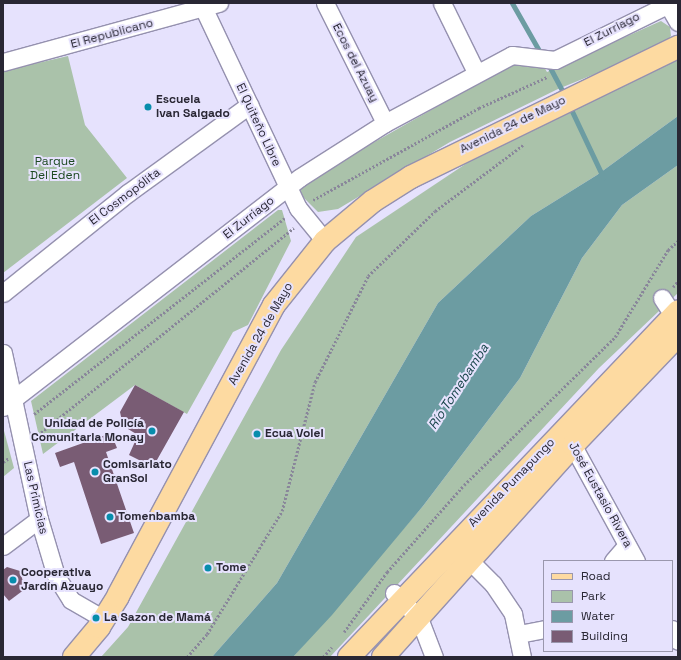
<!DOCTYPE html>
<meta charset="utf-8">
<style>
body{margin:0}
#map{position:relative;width:681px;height:660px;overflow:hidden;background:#e6e2fd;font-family:"Space Grotesk",sans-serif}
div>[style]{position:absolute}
.green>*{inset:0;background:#aac2aa}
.water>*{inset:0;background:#6c9ca2}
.stream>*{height:5px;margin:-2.5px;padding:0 2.5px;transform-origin:2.5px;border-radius:2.5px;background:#6c9ca2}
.building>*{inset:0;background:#795c74}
.path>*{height:2.5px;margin-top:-1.25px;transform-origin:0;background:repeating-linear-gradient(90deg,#89869a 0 2px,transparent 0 4px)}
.roads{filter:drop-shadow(1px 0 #9591af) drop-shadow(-1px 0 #9591af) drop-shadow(0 1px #9591af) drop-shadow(0 -1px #9591af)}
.minor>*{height:17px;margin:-8.5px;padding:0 8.5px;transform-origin:8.5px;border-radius:8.5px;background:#fff}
.major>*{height:22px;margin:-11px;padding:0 11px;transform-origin:11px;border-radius:11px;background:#fddaa1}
.dots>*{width:11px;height:11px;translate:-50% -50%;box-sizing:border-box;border:2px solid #e6e2fd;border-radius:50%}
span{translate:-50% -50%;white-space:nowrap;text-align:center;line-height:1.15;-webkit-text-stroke:4px #e6e2fd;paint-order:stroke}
.street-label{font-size:12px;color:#292734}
.poi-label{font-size:12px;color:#292734;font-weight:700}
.left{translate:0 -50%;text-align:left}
.right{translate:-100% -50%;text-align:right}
.park-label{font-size:12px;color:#1d4922}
.water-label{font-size:13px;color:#174449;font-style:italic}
.frame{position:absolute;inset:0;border:4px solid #292734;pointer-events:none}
.legend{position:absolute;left:543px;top:560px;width:130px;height:92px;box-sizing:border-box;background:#e6e2fd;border:1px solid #9a97ad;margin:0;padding:5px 7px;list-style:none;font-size:12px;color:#292734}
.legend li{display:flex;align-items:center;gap:8px;height:20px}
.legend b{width:20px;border:1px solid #9a97ad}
</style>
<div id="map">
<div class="green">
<div style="clip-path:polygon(661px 21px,670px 27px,671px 36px,659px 48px,558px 89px,450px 142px,338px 209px,318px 212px,301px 195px,301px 186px,311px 178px,535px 51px,547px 72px)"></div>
<div style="clip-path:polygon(68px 56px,85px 125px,127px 178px,3px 273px,3px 71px)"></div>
<div style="clip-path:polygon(678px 58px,678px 116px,597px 175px,531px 216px,438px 303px,277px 583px,212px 657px,101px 657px,128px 627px,281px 350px,356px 237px,473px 159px)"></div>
<div style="clip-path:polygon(678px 165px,678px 293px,599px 368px,330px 657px,293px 657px,423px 506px,520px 378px,582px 258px,622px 205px)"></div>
<div style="clip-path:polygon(278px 210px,282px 210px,291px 241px,248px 325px,233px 332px,187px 414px,135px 385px,43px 454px,31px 401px)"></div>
<div style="clip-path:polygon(3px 427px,14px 468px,3px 477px)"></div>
</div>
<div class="water">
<div style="clip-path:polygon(678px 116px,678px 165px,622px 205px,582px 258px,520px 378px,423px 506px,332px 615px,293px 657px,212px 657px,277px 583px,438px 303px,531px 216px,597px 175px)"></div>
</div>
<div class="stream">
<div style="left:512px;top:3px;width:59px;rotate:60.4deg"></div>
<div style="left:547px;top:62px;width:38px;rotate:62deg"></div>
<div style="left:569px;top:105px;width:80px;rotate:64.7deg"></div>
</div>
<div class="building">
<div style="clip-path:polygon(135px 385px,184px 412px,153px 467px,129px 455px,138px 435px,123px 426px,120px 412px)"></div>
<div style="clip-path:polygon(111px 433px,117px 448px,106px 452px,134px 533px,101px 544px,74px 462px,60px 467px,55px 453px)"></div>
<div style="clip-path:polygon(7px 567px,20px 571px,25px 589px,9px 601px,3px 594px,3px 570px)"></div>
</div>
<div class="path">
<div style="left:313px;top:200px;width:190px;rotate:-29deg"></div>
<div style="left:479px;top:108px;width:75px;rotate:-24.5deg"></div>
<div style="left:673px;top:287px;width:8px;rotate:-50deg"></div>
<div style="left:34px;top:414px;width:318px;rotate:-38deg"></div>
<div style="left:38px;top:435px;width:329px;rotate:-39deg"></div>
<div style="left:3px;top:462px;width:7px;rotate:-34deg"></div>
<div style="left:344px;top:632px;width:74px;rotate:-54.4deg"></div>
<div style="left:387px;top:572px;width:116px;rotate:-48.5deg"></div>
<div style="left:464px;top:485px;width:211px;rotate:-44.4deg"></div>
<div style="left:615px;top:337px;width:102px;rotate:-58.7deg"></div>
<div style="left:668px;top:250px;width:13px;rotate:-42deg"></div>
<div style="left:187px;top:657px;width:30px;rotate:-49deg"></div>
<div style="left:207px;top:634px;width:144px;rotate:-58.6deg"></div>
<div style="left:282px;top:511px;width:133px;rotate:-75.7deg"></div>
<div style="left:315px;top:382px;width:119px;rotate:-63.4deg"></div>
<div style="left:368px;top:276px;width:93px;rotate:-44.1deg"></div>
<div style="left:435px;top:211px;width:110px;rotate:-36.9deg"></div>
<div style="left:323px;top:657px;width:13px;rotate:-48deg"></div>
</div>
<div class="roads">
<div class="minor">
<div style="left:201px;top:3px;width:227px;rotate:64.7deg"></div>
<div style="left:298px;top:208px;width:43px;rotate:50.7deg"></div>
<div style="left:325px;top:3px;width:134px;rotate:63.4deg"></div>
<div style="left:442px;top:3px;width:77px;rotate:63.8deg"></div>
<div style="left:667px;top:3px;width:22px;rotate:60deg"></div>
<div style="left:3px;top:62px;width:224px;rotate:-15.3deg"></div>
<div style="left:3px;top:293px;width:160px;rotate:-38.7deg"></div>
<div style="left:128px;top:193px;width:150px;rotate:-36deg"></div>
<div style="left:662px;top:298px;width:30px;rotate:57deg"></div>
<div style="left:3px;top:353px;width:170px;rotate:77.8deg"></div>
<div style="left:39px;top:519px;width:59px;rotate:73.4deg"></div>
<div style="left:56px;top:576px;width:28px;rotate:58deg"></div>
<div style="left:71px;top:600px;width:38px;rotate:30deg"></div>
<div style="left:3px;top:407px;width:374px;rotate:-37.7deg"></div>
<div style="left:299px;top:178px;width:102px;rotate:-32.6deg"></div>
<div style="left:385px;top:123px;width:144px;rotate:-28.2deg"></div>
<div style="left:512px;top:55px;width:43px;rotate:6.6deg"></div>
<div style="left:555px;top:60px;width:129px;rotate:-26.2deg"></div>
<div style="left:567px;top:435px;width:144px;rotate:61.3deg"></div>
<div style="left:3px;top:546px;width:45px;rotate:-36.9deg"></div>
<div style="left:613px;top:561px;width:21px;rotate:-49deg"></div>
<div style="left:471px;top:562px;width:31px;rotate:45deg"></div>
<div style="left:493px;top:584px;width:36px;rotate:56deg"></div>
<div style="left:513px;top:614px;width:44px;rotate:78.2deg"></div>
<div style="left:394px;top:593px;width:35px;rotate:45deg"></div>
<div style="left:419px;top:618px;width:42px;rotate:69deg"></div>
<div style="left:672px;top:629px;width:13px;rotate:63deg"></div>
<div style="left:519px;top:634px;width:25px;rotate:-11deg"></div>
</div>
<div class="major">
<div style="left:74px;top:657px;width:39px;rotate:-50deg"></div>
<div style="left:99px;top:627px;width:36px;rotate:-58deg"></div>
<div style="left:118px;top:596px;width:330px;rotate:-61.8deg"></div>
<div style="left:274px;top:305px;width:82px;rotate:-51.4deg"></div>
<div style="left:325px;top:241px;width:62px;rotate:-39.8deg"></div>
<div style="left:373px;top:201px;width:45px;rotate:-32.3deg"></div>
<div style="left:411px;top:177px;width:297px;rotate:-26deg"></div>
<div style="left:349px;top:657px;width:477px;rotate:-46.4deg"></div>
<div style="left:383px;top:657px;width:285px;rotate:-48.1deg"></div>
<div style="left:573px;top:445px;width:152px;rotate:-46.3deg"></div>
</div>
</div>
<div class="dots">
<div style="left:148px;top:107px;background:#078dac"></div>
<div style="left:152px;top:431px;background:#078dac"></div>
<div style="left:257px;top:434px;background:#078dac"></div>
<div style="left:95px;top:472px;background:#078dac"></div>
<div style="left:110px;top:517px;background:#078dac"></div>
<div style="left:208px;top:568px;background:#078dac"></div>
<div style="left:13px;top:580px;background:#078dac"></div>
<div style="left:96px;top:618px;background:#078dac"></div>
</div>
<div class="street-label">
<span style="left:612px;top:30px;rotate:-27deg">El Zurriago</span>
<span style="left:112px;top:34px;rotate:-15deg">El Republicano</span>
<span style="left:355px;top:63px;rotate:63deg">Ecos del Azuay</span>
<span style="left:258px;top:125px;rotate:65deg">El Quiteño Libre</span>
<span style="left:513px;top:125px;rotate:-26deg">Avenida 24 de Mayo</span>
<span style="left:125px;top:197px;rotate:-37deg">El Cosmopólita</span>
<span style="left:249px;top:218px;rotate:-38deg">El Zurriago</span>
<span style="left:261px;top:334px;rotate:-60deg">Avenida 24 de Mayo</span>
<span style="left:512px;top:483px;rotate:-46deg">Avenida Pumapungo</span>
<span style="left:600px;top:495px;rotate:61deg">José Eustasio Rivera</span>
<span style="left:35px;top:498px;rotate:77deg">Las Primicias</span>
</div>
<div class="poi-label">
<span class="left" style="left:156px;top:107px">Escuela<br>Ivan Salgado</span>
<span class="right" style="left:144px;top:431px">Unidad de Policía<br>Comunitaria Monay</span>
<span class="left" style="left:265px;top:434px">Ecua Volei</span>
<span class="left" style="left:103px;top:472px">Comisariato<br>GranSol</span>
<span class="left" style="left:118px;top:517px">Tomenbamba</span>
<span class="left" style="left:216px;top:568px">Tome</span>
<span class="left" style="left:21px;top:580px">Cooperativa<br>Jardín Azuayo</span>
<span class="left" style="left:104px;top:618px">La Sazon de Mamá</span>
</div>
<div class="park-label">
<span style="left:55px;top:169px">Parque<br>Del Eden</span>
</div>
<div class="water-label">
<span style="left:459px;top:387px;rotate:-57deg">Río Tomebamba</span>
</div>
<div class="frame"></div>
<ul class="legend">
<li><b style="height:5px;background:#fddaa1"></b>Road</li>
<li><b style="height:11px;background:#aac2aa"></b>Park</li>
<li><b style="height:11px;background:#6c9ca2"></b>Water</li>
<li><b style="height:11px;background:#795c74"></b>Building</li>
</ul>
</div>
